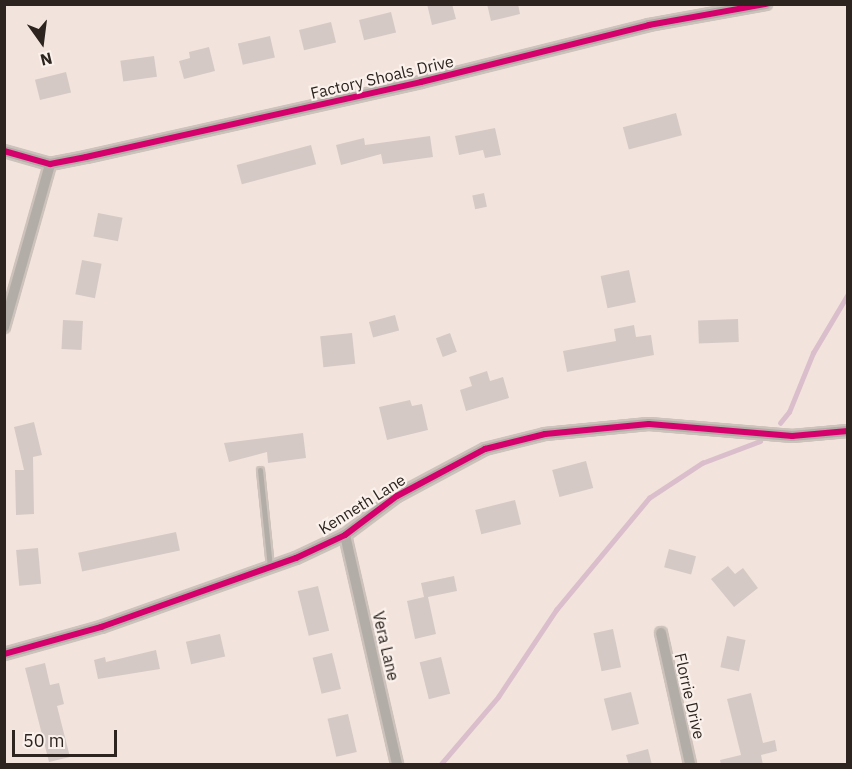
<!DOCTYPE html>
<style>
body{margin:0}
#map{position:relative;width:852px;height:769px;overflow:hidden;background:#f2e4dc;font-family:"IBM Plex Sans",sans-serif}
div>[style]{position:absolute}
.stream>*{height:4.5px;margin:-2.25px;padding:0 2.25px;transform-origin:2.25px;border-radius:2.25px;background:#dbbecb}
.building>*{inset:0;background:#d5c9c6;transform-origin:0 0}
.roads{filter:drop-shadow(2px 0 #cdc2bc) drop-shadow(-2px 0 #cdc2bc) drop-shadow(0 2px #cdc2bc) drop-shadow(0 -2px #cdc2bc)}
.lane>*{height:5px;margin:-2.5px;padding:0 2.5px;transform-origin:2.5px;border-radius:2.5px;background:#b2ada6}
.street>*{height:10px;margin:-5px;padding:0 5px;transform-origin:5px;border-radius:5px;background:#b2ada6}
.cycleway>*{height:6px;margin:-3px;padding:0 3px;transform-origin:3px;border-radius:3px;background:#d6006c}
span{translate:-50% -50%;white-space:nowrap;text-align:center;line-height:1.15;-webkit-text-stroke:4.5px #fbf1ec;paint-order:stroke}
.street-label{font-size:16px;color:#2d241f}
.frame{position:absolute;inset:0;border:6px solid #2d241f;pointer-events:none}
.north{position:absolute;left:12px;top:12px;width:60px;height:60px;-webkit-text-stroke:4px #fbf1ec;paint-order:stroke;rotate:166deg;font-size:16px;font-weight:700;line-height:24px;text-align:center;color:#2d241f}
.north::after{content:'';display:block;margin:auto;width:21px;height:27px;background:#2d241f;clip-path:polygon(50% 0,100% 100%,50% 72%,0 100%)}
.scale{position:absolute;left:12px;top:730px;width:105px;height:27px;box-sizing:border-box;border:3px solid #2d241f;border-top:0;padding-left:8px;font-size:18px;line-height:21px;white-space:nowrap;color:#2d241f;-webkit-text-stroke:4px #fbf1ec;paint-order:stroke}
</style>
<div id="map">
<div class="stream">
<div style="left:780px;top:423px;width:14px;rotate:-51deg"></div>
<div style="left:789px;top:412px;width:64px;rotate:-67.9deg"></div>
<div style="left:813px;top:353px;width:69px;rotate:-59.3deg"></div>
<div style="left:441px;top:764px;width:88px;rotate:-49.6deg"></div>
<div style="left:498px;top:697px;width:105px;rotate:-56.3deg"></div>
<div style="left:556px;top:610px;width:146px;rotate:-50.3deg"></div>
<div style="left:649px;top:498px;width:64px;rotate:-33.4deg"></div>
<div style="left:702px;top:463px;width:62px;rotate:-20.8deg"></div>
</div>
<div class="building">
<div style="clip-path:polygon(427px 4px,452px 4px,456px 19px,432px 25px)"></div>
<div style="clip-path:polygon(487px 4px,518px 4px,520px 14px,491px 21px)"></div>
<div style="left:391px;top:12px;width:21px;height:33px;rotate:76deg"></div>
<div style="left:331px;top:22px;width:21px;height:33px;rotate:76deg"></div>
<div style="left:270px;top:36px;width:22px;height:33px;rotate:77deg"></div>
<div style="clip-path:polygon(209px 47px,215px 71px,184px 79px,179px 61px,190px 58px,189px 52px)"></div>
<div style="left:154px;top:56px;width:21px;height:34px;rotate:82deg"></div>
<div style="left:66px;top:72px;width:21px;height:32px;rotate:76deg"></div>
<div style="left:676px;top:113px;width:23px;height:55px;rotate:75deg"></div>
<div style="clip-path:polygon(495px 128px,501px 155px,485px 158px,483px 150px,459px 155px,455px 136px)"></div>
<div style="clip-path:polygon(430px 136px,433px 157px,383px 164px,381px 154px,341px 165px,336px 145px,364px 138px,365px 145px)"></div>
<div style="left:311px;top:145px;width:20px;height:77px;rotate:75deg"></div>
<div style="left:484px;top:193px;width:14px;height:12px;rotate:78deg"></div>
<div style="left:98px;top:213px;width:25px;height:24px;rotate:11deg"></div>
<div style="left:82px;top:260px;width:20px;height:35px;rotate:11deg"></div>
<div style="left:629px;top:270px;width:33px;height:29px;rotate:78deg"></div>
<div style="left:395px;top:315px;width:16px;height:27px;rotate:75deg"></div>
<div style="left:738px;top:319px;width:23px;height:40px;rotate:88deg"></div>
<div style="left:63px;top:320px;width:20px;height:29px;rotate:3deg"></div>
<div style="clip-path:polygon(634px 325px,636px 337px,651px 335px,654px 355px,567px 372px,563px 351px,616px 341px,614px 329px)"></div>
<div style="left:352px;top:333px;width:31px;height:32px;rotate:84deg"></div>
<div style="left:450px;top:333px;width:20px;height:15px;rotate:70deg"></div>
<div style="clip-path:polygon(487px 371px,490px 381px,503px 377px,509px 398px,466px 411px,460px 390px,472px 386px,469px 377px)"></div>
<div style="clip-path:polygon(410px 400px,412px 406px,422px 404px,428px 430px,387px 440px,379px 407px)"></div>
<div style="clip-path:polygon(34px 422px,42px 455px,33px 457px,34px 514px,16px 515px,15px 470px,24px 470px,14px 427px)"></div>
<div style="clip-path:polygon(303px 433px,306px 458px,268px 463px,267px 452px,229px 462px,224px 443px)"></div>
<div style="left:586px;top:461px;width:28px;height:35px;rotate:75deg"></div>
<div style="left:515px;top:500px;width:25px;height:41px;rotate:76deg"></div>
<div style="left:176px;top:532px;width:19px;height:100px;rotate:78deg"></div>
<div style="left:38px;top:548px;width:36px;height:22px;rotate:85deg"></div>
<div style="left:669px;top:549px;width:28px;height:19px;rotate:15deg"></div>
<div style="clip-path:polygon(728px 566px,735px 574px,743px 568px,758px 588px,734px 607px,711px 579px)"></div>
<div style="clip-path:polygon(454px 576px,457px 591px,428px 597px,436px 634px,415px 639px,407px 601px,424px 597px,421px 583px)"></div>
<div style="left:318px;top:586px;width:46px;height:21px;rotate:76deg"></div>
<div style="left:613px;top:629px;width:39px;height:20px;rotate:78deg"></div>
<div style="left:220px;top:634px;width:23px;height:35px;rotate:77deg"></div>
<div style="left:727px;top:636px;width:19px;height:32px;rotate:12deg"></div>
<div style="clip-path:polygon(156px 650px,160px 669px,98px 679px,94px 660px,105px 657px,106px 662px)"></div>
<div style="left:332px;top:653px;width:37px;height:20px;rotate:76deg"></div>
<div style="left:441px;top:657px;width:38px;height:22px;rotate:76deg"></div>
<div style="clip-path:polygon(45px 663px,50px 685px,59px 683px,64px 704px,57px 706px,70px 757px,49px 762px,25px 668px)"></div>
<div style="left:631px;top:692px;width:33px;height:28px;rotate:76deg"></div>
<div style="clip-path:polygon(751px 693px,763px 743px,775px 740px,777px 751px,761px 755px,763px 765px,721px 765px,720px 760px,741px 755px,727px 699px)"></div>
<div style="left:348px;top:714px;width:39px;height:21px;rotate:77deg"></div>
<div style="clip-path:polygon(648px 749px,652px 765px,629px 765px,626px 755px)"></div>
</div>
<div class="roads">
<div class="lane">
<div style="left:260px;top:470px;width:98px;rotate:84.1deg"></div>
</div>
<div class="street">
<div style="left:4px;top:151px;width:48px;rotate:15.8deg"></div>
<div style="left:50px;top:164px;width:37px;rotate:-11deg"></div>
<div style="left:86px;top:157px;width:343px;rotate:-12.6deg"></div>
<div style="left:421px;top:82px;width:235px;rotate:-14deg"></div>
<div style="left:649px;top:25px;width:119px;rotate:-10.2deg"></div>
<div style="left:4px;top:327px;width:169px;rotate:-74.2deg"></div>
<div style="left:345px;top:535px;width:235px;rotate:77.2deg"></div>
<div style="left:661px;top:633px;width:134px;rotate:77.5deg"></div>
<div style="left:4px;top:654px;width:101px;rotate:-15.6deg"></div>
<div style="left:101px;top:627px;width:207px;rotate:-19.5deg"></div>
<div style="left:296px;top:558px;width:54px;rotate:-25.1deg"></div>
<div style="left:345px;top:535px;width:65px;rotate:-36.9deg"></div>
<div style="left:397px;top:496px;width:100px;rotate:-28.1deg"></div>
<div style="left:485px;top:449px;width:62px;rotate:-14deg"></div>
<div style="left:545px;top:434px;width:104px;rotate:-5.5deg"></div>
<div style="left:649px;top:424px;width:144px;rotate:4.8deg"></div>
<div style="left:792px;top:436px;width:56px;rotate:-5.1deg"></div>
</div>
</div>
<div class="cycleway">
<div style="left:4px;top:151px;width:48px;rotate:15.8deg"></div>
<div style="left:50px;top:164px;width:37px;rotate:-11deg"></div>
<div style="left:86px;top:157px;width:343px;rotate:-12.6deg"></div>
<div style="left:421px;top:82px;width:235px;rotate:-14deg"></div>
<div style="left:649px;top:25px;width:119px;rotate:-10.2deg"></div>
<div style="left:4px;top:654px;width:101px;rotate:-15.6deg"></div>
<div style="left:101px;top:627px;width:207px;rotate:-19.5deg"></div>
<div style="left:296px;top:558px;width:54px;rotate:-25.1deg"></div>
<div style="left:345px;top:535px;width:65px;rotate:-36.9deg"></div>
<div style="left:397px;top:496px;width:100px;rotate:-28.1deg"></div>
<div style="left:485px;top:449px;width:62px;rotate:-14deg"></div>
<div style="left:545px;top:434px;width:104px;rotate:-5.5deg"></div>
<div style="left:649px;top:424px;width:144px;rotate:4.8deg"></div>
<div style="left:792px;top:436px;width:56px;rotate:-5.1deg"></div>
</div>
<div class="street-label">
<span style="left:382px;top:77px;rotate:-13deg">Factory Shoals Drive</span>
<span style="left:362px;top:504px;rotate:-32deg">Kenneth Lane</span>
<span style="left:386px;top:646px;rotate:77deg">Vera Lane</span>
<span style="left:690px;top:696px;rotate:77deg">Florrie Drive</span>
</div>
<div class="frame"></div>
<div class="north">N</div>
<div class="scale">50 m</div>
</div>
